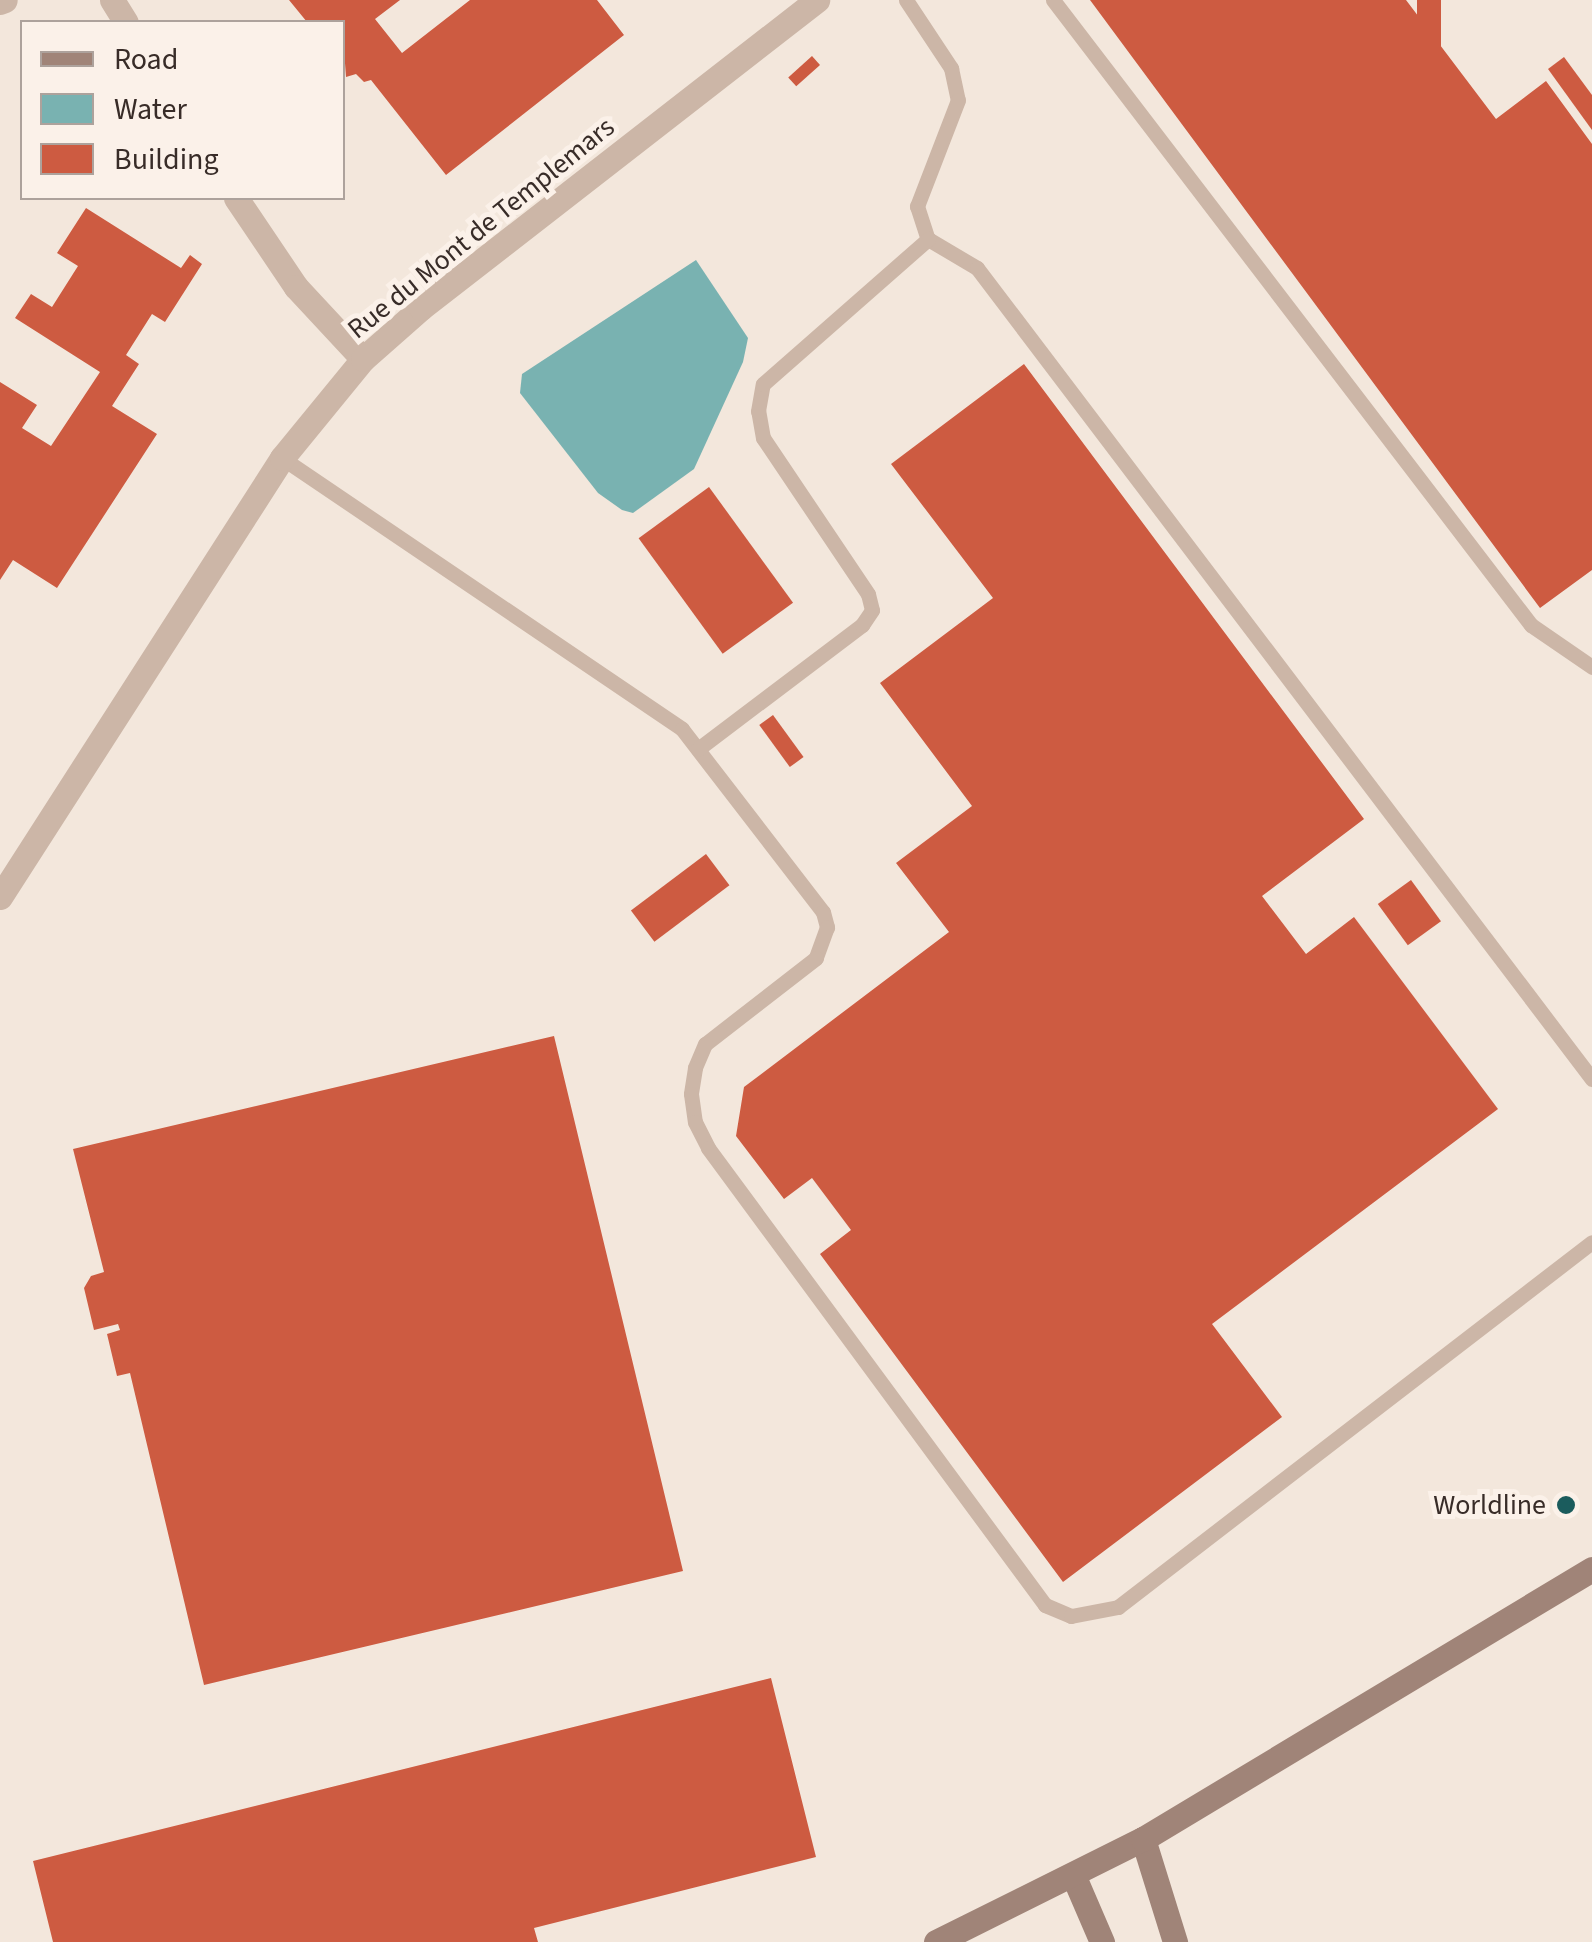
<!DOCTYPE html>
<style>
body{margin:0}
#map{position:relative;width:1592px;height:1942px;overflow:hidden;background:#f3e7dc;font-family:"Source Sans 3",sans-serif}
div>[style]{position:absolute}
.water>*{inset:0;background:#79b2b1}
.building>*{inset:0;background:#cd5b41;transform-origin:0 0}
.lane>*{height:15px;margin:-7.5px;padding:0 7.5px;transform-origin:7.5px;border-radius:7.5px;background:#ccb6a7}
.street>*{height:25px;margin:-12.5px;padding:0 12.5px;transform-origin:12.5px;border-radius:12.5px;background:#ccb6a7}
.secondary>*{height:25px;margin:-12.5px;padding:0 12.5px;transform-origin:12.5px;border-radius:12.5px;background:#a08478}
.dots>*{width:28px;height:28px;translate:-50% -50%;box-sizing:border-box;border:5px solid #fbf1e9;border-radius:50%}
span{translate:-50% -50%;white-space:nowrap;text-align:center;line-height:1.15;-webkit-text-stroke:10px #fbf1e9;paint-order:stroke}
.street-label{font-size:28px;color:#382c28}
.poi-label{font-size:28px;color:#382c28}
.right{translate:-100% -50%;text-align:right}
.legend{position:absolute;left:20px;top:20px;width:325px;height:180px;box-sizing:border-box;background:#fbf1e9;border:2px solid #ada29c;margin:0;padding:12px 18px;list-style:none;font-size:30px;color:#382c28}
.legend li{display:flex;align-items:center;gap:20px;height:50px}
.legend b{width:50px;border:2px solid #ada29c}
</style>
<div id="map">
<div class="water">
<div style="clip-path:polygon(696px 260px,748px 338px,743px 362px,694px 469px,633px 513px,622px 510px,598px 493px,520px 393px,522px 374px)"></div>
</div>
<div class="building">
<div style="clip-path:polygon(289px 0,400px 0,375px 19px,402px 53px,470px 0,597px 0,624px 35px,446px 175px,371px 80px,364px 82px,356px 74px,346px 77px,342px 22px,307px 22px)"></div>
<div style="clip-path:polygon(1090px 0,1406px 0,1496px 119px,1546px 81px,1592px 144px,1592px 570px,1540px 608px)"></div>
<div style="left:1417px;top:0;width:24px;height:136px"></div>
<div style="left:812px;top:56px;width:12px;height:32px;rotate:48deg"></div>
<div style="clip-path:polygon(1564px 57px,1592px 95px,1592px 130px,1548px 69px)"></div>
<div style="clip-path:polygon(86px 208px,181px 268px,190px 255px,202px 264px,165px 322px,152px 314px,126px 355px,139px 364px,112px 406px,157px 434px,57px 588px,13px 560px,0 580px,0 382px,37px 405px,22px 428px,51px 446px,100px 372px,15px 318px,31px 294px,52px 307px,78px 266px,57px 253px)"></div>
<div style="clip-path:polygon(1024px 364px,1364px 819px,1262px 896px,1306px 954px,1354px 917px,1498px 1109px,1212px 1324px,1282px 1417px,1063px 1582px,820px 1254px,851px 1230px,812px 1178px,784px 1199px,736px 1136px,744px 1087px,949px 932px,896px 863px,972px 806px,880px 683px,993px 598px,891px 464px)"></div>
<div style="left:709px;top:487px;width:143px;height:87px;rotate:54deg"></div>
<div style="left:773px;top:715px;width:52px;height:17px;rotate:54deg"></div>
<div style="left:706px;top:854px;width:39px;height:94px;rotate:53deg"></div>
<div style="left:1411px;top:880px;width:51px;height:41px;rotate:54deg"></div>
<div style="clip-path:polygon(554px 1036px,683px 1571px,204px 1685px,130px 1373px,117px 1376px,107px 1334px,120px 1330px,118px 1324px,94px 1330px,84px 1288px,91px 1276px,104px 1272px,73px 1149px)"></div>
<div style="clip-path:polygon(771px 1678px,816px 1857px,534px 1928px,538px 1942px,53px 1942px,33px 1861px)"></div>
</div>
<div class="lane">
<div style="left:906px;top:0;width:82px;rotate:56.5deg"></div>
<div style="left:951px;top:68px;width:33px;rotate:78deg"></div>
<div style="left:958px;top:100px;width:114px;rotate:111.1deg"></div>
<div style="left:917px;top:206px;width:35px;rotate:72deg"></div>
<div style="left:928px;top:239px;width:57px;rotate:30.6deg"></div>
<div style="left:977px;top:268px;width:1018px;rotate:52.83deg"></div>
<div style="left:1053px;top:0;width:787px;rotate:52.59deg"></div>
<div style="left:1531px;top:625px;width:74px;rotate:34.5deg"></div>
<div style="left:282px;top:458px;width:483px;rotate:34.1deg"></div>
<div style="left:682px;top:729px;width:231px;rotate:52.4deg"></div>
<div style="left:823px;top:912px;width:16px;rotate:75deg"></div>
<div style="left:827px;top:927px;width:33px;rotate:110deg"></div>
<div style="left:816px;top:958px;width:140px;rotate:142.2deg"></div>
<div style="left:705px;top:1044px;width:26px;rotate:113deg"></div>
<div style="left:695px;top:1068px;width:26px;rotate:99deg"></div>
<div style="left:691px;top:1094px;width:28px;rotate:82deg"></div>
<div style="left:695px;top:1122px;width:29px;rotate:63deg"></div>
<div style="left:708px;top:1148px;width:568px;rotate:53.59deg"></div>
<div style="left:1045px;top:1605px;width:28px;rotate:23deg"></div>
<div style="left:1071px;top:1616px;width:48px;rotate:-10.8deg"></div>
<div style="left:1118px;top:1607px;width:598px;rotate:-37.6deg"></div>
<div style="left:698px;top:749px;width:206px;rotate:-37.1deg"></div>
<div style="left:862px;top:625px;width:18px;rotate:-56deg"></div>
<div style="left:872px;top:610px;width:16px;rotate:-104deg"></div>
<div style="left:868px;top:594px;width:188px;rotate:-123.9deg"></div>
<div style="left:763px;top:438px;width:27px;rotate:-100deg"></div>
<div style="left:758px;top:411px;width:27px;rotate:-80deg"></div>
<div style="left:763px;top:384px;width:220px;rotate:-41.3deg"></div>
</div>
<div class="street">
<div style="left:112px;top:0;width:26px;rotate:58deg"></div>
<div style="left:0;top:2px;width:5px;rotate:-22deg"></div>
<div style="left:236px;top:198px;width:107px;rotate:56deg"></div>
<div style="left:296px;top:287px;width:98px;rotate:47.1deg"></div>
<div style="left:0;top:897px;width:522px;rotate:-57.28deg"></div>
<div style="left:282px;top:458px;width:128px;rotate:-50.7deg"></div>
<div style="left:363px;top:359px;width:77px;rotate:-41.3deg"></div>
<div style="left:421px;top:308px;width:502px;rotate:-37.87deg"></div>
</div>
<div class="secondary">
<div style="left:1143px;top:1839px;width:108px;rotate:72.7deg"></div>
<div style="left:1074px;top:1877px;width:71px;rotate:66.7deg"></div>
<div style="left:936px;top:1942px;width:231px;rotate:-26.5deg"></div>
<div style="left:1143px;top:1839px;width:524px;rotate:-31.02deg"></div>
</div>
<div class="dots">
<div style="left:1566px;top:1505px;background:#1b5c5d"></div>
</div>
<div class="street-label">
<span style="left:481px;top:228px;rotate:-39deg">Rue du Mont de Templemars</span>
</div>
<div class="poi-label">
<span class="right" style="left:1546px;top:1505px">Worldline</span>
</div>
<ul class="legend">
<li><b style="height:12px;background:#a08478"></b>Road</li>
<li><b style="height:28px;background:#79b2b1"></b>Water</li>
<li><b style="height:28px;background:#cd5b41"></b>Building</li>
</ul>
</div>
